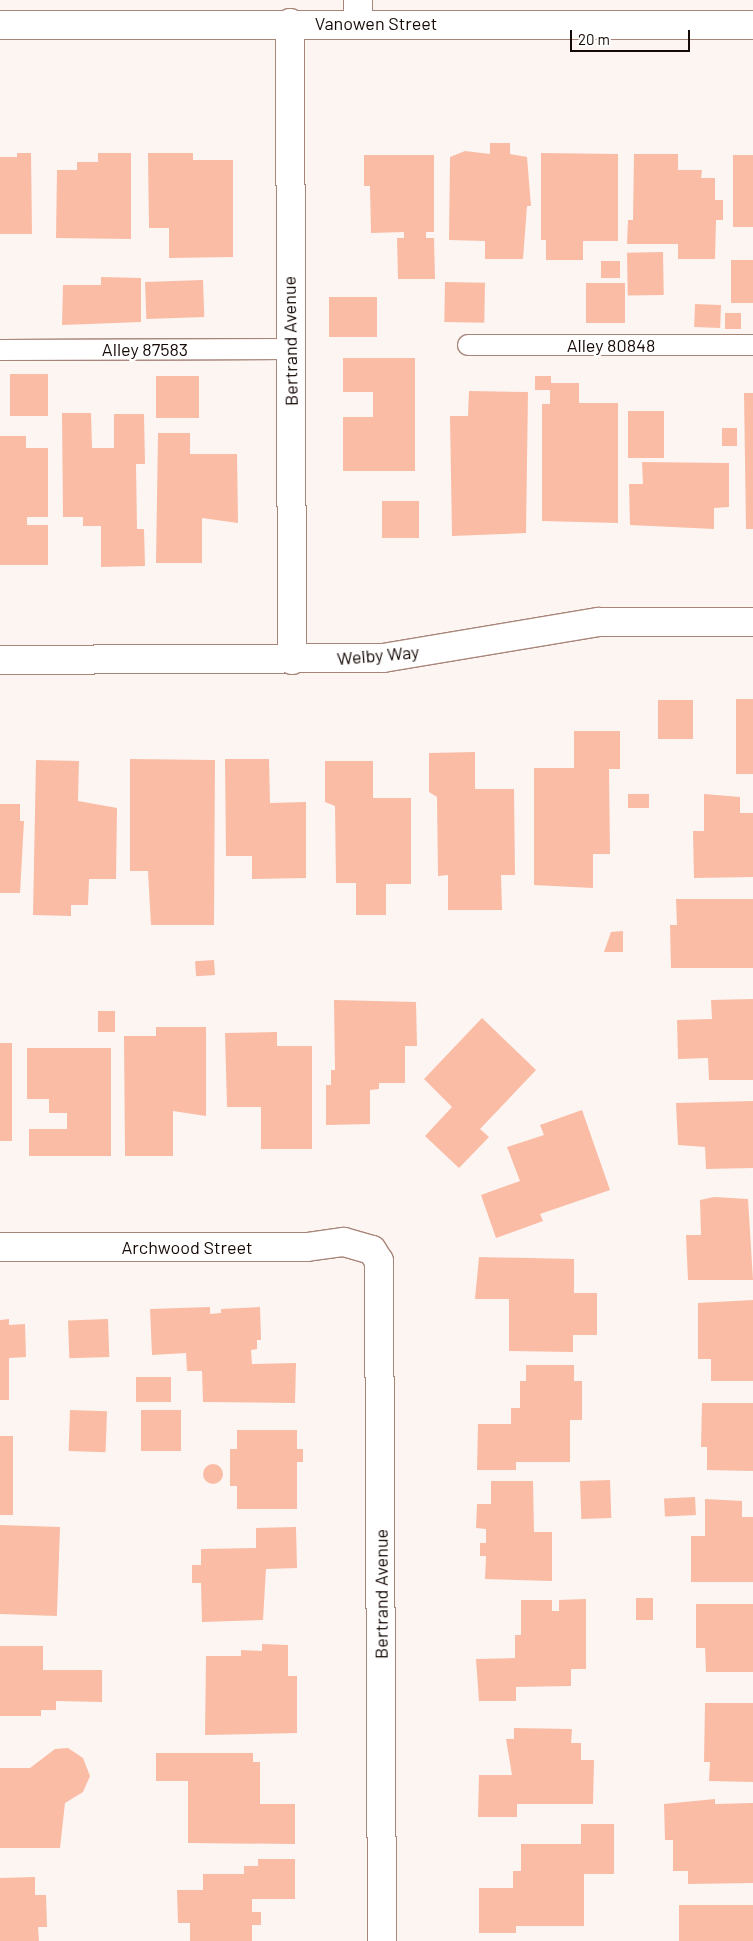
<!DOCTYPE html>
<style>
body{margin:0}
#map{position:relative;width:753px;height:1941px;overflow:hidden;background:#fdf5f2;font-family:Barlow,sans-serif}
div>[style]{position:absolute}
.building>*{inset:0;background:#fabca5;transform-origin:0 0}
.round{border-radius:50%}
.roads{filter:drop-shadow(1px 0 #a88579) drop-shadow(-1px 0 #a88579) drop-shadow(0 1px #a88579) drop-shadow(0 -1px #a88579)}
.service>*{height:20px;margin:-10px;padding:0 10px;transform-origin:10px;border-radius:10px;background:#fff}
.minor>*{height:28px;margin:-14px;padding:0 14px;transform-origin:14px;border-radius:14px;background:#fff}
.secondary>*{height:28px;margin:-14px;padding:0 14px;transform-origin:14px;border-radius:14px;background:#fff}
span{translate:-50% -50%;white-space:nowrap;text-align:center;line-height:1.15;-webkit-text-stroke:5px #fff;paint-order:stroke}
.street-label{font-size:18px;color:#160a06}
.scale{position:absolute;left:570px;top:30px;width:120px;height:22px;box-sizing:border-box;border:2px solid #160a06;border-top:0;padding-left:6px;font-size:15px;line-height:18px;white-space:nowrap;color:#160a06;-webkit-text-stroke:4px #fff;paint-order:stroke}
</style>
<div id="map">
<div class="building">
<div style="clip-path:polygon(490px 143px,510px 143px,510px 154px,527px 157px,531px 206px,527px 206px,523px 259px,485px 259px,485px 241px,449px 240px,450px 157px,465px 151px,490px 154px)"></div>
<div style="clip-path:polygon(17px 153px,31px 153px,32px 234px,0 234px,0 157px,17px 157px)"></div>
<div style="clip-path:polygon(98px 153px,131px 153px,131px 239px,56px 238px,57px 170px,77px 170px,77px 162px,98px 162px)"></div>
<div style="clip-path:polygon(148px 153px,193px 153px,193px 160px,233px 160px,233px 257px,169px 258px,169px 228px,149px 228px)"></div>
<div style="clip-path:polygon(541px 153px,618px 154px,618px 241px,583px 241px,583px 260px,546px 260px,546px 240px,541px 240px)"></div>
<div style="clip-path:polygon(634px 154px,678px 154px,678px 170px,702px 170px,701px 178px,715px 178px,715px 200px,723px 200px,723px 220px,716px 220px,715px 259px,678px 259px,678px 244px,627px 244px,628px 220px,633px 220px)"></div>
<div style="clip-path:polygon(364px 155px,434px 155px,434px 232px,426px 232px,426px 238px,434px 238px,435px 279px,398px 279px,397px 238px,404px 238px,404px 232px,371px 233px,370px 186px,364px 186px)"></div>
<div style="left:733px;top:155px;width:20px;height:72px"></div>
<div style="left:663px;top:252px;width:43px;height:36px;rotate:89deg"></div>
<div style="left:731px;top:260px;width:22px;height:43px"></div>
<div style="left:620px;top:261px;width:17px;height:19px;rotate:90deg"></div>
<div style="clip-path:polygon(101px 277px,141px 278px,141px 322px,62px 325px,63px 285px,101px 285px)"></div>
<div style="left:203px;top:280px;width:37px;height:58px;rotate:88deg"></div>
<div style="left:445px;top:282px;width:40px;height:40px;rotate:1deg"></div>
<div style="left:586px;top:283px;width:39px;height:40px"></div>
<div style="left:329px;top:297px;width:48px;height:40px"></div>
<div style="left:695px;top:304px;width:26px;height:23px;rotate:2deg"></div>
<div style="left:725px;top:313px;width:16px;height:16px"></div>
<div style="clip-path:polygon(343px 358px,415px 358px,415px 471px,343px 471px,343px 417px,373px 417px,373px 392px,343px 392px)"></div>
<div style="left:10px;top:374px;width:38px;height:42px"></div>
<div style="left:156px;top:376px;width:43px;height:42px"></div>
<div style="clip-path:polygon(535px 376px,551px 376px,551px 383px,579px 383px,579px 403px,618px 403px,618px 523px,542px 521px,542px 404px,550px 404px,550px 390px,535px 390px)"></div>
<div style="clip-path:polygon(469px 391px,528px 392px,526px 533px,452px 536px,450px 416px,468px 416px)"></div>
<div style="clip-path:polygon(744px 393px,753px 393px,753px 529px,746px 529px)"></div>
<div style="left:628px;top:411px;width:36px;height:47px"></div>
<div style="clip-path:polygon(62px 413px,91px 413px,92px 448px,114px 448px,114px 414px,144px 414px,145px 464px,136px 464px,137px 529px,144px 529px,145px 566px,101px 567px,101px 526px,83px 526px,83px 517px,63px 517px)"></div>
<div style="left:722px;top:428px;width:15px;height:18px"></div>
<div style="clip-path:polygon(158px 433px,190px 433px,190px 454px,237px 454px,238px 523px,202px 518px,202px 563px,156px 563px)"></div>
<div style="clip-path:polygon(0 436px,26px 436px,26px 448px,48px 448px,48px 517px,27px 517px,27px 525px,48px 525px,48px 565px,0 565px)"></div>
<div style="clip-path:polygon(642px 462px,729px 463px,729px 507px,714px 508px,714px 529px,630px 525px,629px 484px,643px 484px)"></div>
<div style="left:419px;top:501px;width:37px;height:37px;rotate:90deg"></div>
<div style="left:736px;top:699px;width:17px;height:75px"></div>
<div style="left:658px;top:700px;width:35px;height:39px"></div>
<div style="clip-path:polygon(574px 731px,620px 731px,620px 769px,609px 769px,610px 854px,593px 854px,593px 888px,534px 885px,534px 768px,574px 768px)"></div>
<div style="clip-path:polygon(475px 752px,475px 789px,514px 789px,515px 875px,501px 875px,502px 910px,448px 910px,448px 875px,438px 876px,437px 797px,429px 792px,429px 753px)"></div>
<div style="clip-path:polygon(130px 759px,215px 760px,214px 925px,151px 925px,148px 871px,130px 871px)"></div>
<div style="clip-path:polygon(225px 759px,269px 759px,270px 803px,306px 802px,306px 878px,252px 879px,252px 856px,226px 856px)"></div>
<div style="clip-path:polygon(36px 760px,79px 761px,78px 801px,117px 808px,116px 879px,89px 879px,88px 905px,71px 905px,71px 916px,33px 915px)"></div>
<div style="clip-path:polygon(325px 761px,373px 761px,373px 798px,411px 798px,411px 884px,386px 884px,386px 915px,356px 915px,356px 883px,336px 883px,335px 806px,325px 802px)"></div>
<div style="left:628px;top:794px;width:21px;height:14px"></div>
<div style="clip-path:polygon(704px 794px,740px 797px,740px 813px,753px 813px,753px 877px,694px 878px,693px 831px,704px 831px)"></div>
<div style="clip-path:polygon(0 804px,20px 804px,20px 821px,24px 821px,20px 893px,0 893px)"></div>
<div style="clip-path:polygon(676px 899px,753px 899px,753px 968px,671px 968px,670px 925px,677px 925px)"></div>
<div style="clip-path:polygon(623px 931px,623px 952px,604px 952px,611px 932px)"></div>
<div style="left:214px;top:960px;width:15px;height:19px;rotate:86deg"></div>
<div style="clip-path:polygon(753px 999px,753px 1080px,709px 1080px,708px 1058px,678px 1059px,677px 1020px,712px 1019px,711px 1000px)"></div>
<div style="clip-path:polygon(334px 1000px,416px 1002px,417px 1046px,405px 1046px,405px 1083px,379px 1083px,379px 1089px,370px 1090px,370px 1124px,326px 1125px,326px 1085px,331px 1085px,331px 1070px,335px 1070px)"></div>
<div style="left:98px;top:1011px;width:17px;height:21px"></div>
<div style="clip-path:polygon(482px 1018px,536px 1070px,480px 1129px,489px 1137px,459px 1168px,425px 1136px,452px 1107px,424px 1079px)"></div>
<div style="clip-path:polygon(156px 1027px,206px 1027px,206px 1116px,173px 1111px,173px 1156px,125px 1156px,124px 1036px,156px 1036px)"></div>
<div style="clip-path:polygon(277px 1032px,277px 1046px,312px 1046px,312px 1149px,261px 1149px,261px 1107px,227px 1107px,225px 1033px)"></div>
<div style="left:0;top:1043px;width:12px;height:98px"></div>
<div style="clip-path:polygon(27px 1048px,111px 1048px,111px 1156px,29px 1156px,29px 1129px,67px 1129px,67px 1113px,49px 1113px,49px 1099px,27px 1099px)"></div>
<div style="clip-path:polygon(753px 1101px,753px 1168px,706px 1169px,705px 1147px,678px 1145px,676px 1103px)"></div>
<div style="clip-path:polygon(582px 1110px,610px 1190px,540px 1214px,543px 1221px,496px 1238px,481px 1195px,520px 1181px,507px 1147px,544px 1135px,540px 1125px)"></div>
<div style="clip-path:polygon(714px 1197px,748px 1199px,753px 1280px,688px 1280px,686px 1235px,701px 1235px,700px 1200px)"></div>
<div style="clip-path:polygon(479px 1257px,574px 1259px,574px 1293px,597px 1293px,597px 1335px,573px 1335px,573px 1352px,509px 1351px,509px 1299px,475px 1299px)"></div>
<div style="clip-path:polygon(753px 1300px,753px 1381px,711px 1381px,711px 1359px,698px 1359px,698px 1303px)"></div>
<div style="clip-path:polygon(210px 1307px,210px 1314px,221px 1313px,221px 1309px,260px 1307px,261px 1340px,257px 1340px,257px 1349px,251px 1350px,252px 1364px,296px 1363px,295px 1403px,203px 1402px,202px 1371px,187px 1371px,186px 1353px,152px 1355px,150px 1309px)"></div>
<div style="clip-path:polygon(9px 1319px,9px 1325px,25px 1324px,26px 1357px,9px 1358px,9px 1400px,0 1400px,0 1320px)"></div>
<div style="left:108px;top:1319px;width:38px;height:40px;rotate:88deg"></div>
<div style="clip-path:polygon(526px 1365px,574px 1365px,574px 1381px,582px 1381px,582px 1420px,570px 1420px,570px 1462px,516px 1462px,516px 1470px,477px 1470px,478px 1424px,511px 1424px,511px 1408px,520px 1408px,520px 1381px,526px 1381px)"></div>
<div style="left:136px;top:1377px;width:35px;height:25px"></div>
<div style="clip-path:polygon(702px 1403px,753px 1403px,753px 1471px,707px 1470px,707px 1447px,701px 1447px)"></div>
<div style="left:70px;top:1410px;width:37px;height:41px;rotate:2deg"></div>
<div style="left:141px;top:1410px;width:40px;height:41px"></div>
<div style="clip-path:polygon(237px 1430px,297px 1430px,297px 1449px,303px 1449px,303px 1462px,297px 1462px,297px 1509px,237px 1509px,237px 1486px,230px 1486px,230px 1449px,237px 1449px)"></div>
<div style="left:0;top:1436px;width:13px;height:79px"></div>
<div class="round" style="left:203px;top:1464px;width:20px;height:20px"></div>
<div style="left:610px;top:1480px;width:38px;height:30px;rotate:88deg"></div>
<div style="clip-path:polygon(491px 1481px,533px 1481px,534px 1532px,552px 1532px,552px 1581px,485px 1579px,486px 1556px,480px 1556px,480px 1543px,486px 1543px,486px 1529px,476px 1528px,477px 1504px,491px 1504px)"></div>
<div style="left:695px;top:1497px;width:18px;height:31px;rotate:87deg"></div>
<div style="clip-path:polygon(705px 1499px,742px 1501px,742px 1517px,753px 1517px,753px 1582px,691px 1582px,691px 1536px,705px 1536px)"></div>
<div style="left:60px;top:1527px;width:89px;height:60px;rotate:92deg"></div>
<div style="clip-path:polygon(296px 1527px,297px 1568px,266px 1569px,263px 1620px,202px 1622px,201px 1583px,192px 1583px,192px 1565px,201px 1565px,201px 1549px,256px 1548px,256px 1528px)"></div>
<div style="left:636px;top:1598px;width:17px;height:22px"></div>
<div style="clip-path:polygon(586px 1599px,586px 1669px,571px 1669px,571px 1686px,516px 1687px,516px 1701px,479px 1701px,476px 1659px,515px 1658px,515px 1635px,521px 1635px,521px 1600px,552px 1600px,552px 1611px,559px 1611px,559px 1600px)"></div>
<div style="clip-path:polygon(696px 1604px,753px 1604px,753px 1672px,706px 1672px,705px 1648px,696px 1648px)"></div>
<div style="clip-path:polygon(262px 1644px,288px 1645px,288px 1676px,297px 1676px,297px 1733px,205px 1735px,206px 1656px,241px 1656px,241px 1650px,262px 1651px)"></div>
<div style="clip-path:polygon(0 1646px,43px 1646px,43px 1670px,102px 1670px,102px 1702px,56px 1701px,56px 1710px,41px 1710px,41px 1716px,0 1716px)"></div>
<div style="clip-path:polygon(705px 1703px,753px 1703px,753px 1782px,709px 1781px,710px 1762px,704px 1762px)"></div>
<div style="clip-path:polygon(514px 1728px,572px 1729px,571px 1743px,581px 1743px,581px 1760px,594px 1760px,593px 1804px,517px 1804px,517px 1817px,478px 1817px,479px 1775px,512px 1775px,506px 1739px,514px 1739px)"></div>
<div style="clip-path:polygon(68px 1748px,83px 1758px,90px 1776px,83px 1792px,65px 1803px,60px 1848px,0 1848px,0 1768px,30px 1768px,55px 1749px)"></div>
<div style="clip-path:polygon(156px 1753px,253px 1753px,253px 1762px,260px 1762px,260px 1804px,295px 1804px,295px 1844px,188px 1843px,188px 1781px,156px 1781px)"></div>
<div style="clip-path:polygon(715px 1799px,715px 1804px,753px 1803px,753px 1883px,688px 1884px,688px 1871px,673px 1871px,673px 1840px,665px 1840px,664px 1804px)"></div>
<div style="clip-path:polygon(581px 1824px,614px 1824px,614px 1874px,584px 1874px,584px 1926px,516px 1926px,516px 1933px,479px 1933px,479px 1888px,513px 1888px,513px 1871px,521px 1871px,521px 1844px,581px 1844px)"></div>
<div style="clip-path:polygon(258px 1859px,295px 1859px,295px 1899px,252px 1899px,252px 1912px,261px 1912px,261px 1925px,252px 1925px,252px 1941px,190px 1941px,190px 1923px,178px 1923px,177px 1890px,203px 1890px,203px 1874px,244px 1874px,244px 1866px,258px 1866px)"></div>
<div style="clip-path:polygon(35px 1877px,35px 1895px,46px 1895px,47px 1927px,38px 1927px,39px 1941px,0 1941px,0 1878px)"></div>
<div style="left:679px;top:1905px;width:74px;height:36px"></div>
</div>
<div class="roads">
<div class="service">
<div style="left:468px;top:345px;width:285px"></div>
<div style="left:0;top:350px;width:291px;rotate:-0.2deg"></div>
</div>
<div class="minor">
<div style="left:290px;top:23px;width:637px;rotate:89.82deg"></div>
<div style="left:358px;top:23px;width:23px;rotate:-90deg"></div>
<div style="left:0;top:660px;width:383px;rotate:-0.3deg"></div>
<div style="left:383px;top:658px;width:219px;rotate:-9.5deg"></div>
<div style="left:599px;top:622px;width:154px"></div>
<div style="left:0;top:1247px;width:307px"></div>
<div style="left:307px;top:1247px;width:37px;rotate:-8deg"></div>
<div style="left:344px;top:1242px;width:29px;rotate:16deg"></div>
<div style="left:372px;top:1250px;width:13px;rotate:58deg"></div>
<div style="left:379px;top:1261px;width:680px;rotate:89.75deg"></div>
</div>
<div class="secondary">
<div style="left:0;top:25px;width:753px"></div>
</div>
</div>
<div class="street-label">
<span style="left:376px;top:23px">Vanowen Street</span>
<span style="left:290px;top:341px;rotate:-91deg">Bertrand Avenue</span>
<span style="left:611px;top:345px">Alley 80848</span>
<span style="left:145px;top:349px">Alley 87583</span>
<span style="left:378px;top:655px;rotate:-5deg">Welby Way</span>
<span style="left:187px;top:1247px">Archwood Street</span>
<span style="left:381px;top:1594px;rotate:-90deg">Bertrand Avenue</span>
</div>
<div class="scale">20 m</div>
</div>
